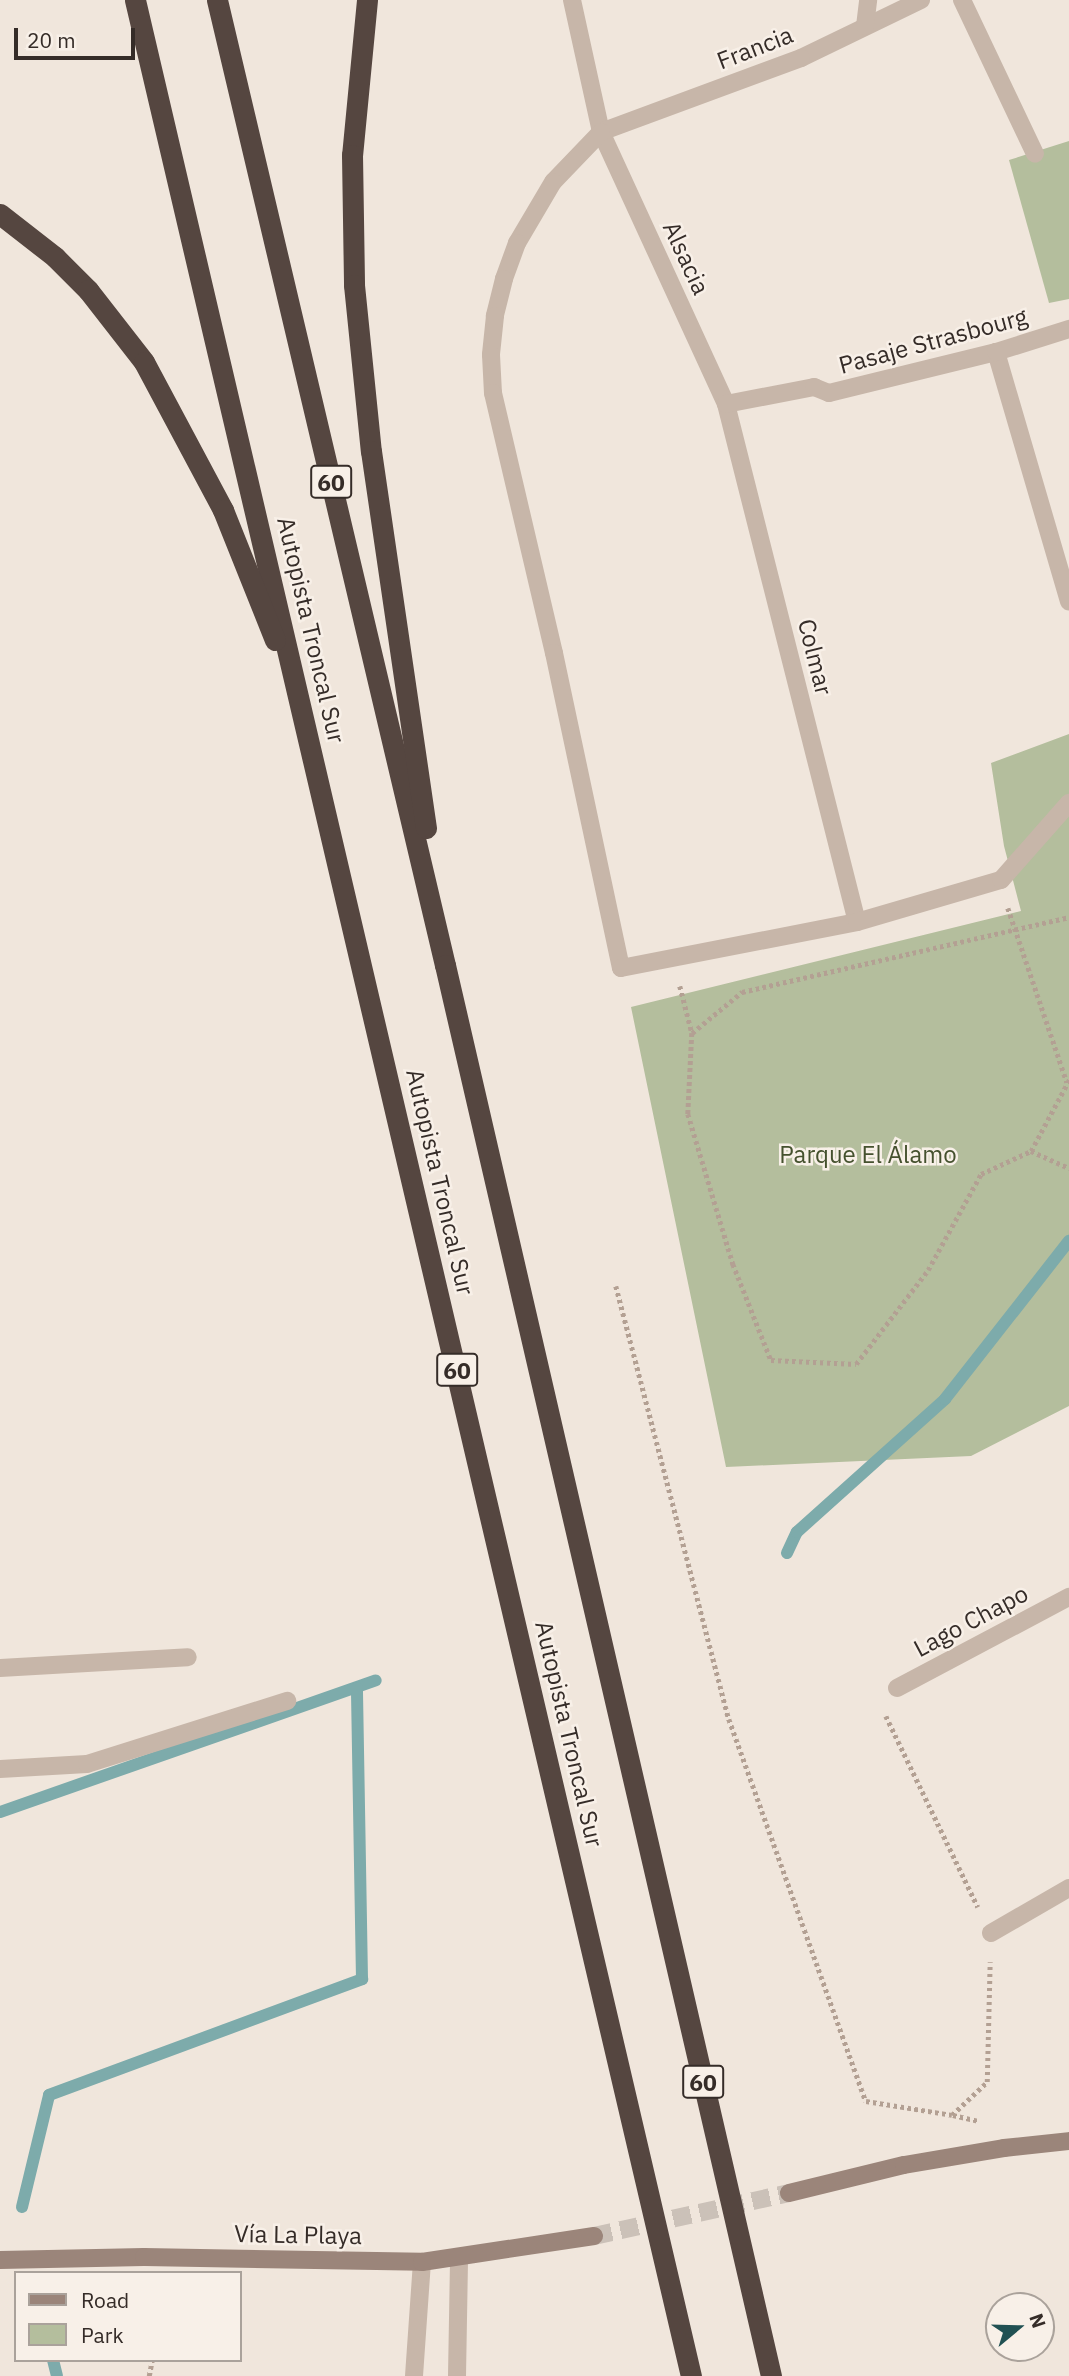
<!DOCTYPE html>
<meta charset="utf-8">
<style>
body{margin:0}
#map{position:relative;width:1069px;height:2376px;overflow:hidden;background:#f0e6dc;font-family:"IBM Plex Sans",sans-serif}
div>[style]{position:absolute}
.green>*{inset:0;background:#b4be9d}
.stream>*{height:12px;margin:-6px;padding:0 6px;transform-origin:6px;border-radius:6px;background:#7dabab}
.secondary-tunnel>*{height:18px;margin-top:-9px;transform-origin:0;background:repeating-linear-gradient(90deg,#cbc1b8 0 18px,transparent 0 27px)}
.path>*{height:4.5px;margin-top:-2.25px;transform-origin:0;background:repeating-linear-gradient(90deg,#b3a093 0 3.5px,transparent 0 7px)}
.service>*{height:18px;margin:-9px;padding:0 9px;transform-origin:9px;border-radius:9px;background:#c7b6a9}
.minor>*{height:18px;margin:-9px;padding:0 9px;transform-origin:9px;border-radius:9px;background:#c7b6a9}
.secondary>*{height:18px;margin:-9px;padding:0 9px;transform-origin:9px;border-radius:9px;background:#9b857a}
.motorway>*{height:21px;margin:-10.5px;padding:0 10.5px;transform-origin:10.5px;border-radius:10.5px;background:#554640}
span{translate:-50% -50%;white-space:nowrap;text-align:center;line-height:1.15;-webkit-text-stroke:5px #f8f0e8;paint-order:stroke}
.shield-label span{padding:2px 5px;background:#f8f0e8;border:2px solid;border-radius:5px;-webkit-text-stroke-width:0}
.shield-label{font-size:23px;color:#352c28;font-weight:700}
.street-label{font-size:24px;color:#352c28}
.park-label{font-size:24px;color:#45512e}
.legend{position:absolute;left:14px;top:2271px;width:228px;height:91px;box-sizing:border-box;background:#f8f0e8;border:2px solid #aaa29b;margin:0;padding:9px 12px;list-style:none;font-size:21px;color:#352c28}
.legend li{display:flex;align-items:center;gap:14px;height:35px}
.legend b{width:35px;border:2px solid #aaa29b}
.north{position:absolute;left:985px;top:2292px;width:70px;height:70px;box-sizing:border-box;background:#f8f0e8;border:2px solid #aaa29b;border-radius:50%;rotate:71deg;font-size:19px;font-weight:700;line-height:28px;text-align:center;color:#352c28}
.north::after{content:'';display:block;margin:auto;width:24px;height:32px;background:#215153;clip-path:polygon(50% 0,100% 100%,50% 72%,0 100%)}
.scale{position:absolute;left:14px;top:28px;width:121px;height:32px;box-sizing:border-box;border:4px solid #352c28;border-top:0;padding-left:9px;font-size:21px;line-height:24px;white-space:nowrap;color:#352c28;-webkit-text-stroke:5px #f8f0e8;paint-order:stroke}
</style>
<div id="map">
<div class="green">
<div style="clip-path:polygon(1069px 141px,1069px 299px,1049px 303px,1009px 160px)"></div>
<div style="clip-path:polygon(1069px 734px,1069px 1406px,971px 1456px,726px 1467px,631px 1007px,1021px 911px,1004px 846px,991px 763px)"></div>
</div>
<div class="stream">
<div style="left:787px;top:1553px;width:23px;rotate:-65deg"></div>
<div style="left:797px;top:1532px;width:199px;rotate:-41.9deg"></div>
<div style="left:945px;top:1399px;width:201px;rotate:-51.9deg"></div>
<div style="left:0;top:1812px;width:398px;rotate:-19.3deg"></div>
<div style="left:22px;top:2207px;width:115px;rotate:-76.4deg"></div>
<div style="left:49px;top:2095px;width:334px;rotate:-20.3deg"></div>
<div style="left:362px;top:1979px;width:291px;rotate:-91deg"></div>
<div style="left:53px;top:2360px;width:16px;rotate:76deg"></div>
</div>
<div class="secondary-tunnel">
<div style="left:594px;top:2236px;width:200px;rotate:-12.4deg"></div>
</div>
<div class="path">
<div style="left:1008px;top:908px;width:184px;rotate:71.3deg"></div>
<div style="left:680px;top:986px;width:49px;rotate:75.7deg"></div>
<div style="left:692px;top:1033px;width:81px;rotate:92.8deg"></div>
<div style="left:688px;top:1114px;width:157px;rotate:73.3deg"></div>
<div style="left:733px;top:1264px;width:103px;rotate:68.4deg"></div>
<div style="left:771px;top:1360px;width:85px;rotate:2.7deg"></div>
<div style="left:856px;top:1364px;width:118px;rotate:-52.5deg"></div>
<div style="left:928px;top:1270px;width:110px;rotate:-61.1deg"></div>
<div style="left:981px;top:1174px;width:55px;rotate:-24.7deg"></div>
<div style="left:1031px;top:1151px;width:81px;rotate:-61.8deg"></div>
<div style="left:692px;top:1033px;width:65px;rotate:-39.4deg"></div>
<div style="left:742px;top:992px;width:335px;rotate:-12.9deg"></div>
<div style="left:1031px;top:1151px;width:42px;rotate:24.1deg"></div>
<div style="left:616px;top:1286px;width:448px;rotate:75.4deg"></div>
<div style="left:729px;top:1719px;width:406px;rotate:70.3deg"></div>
<div style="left:866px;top:2101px;width:87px;rotate:9.2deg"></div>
<div style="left:952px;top:2115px;width:48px;rotate:-43.3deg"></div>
<div style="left:987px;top:2082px;width:120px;rotate:-88.6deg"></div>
<div style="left:886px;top:1716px;width:212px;rotate:64.3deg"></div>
<div style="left:953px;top:2115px;width:26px;rotate:13deg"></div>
<div style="left:149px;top:2376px;width:16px;rotate:-79deg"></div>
</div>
<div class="service">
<div style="left:0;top:1668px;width:188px;rotate:-3.3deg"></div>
<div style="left:0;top:1769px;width:87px;rotate:-3.3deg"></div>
<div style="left:87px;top:1764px;width:210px;rotate:-17.5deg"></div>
<div style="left:414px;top:2376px;width:114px;rotate:-86deg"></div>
<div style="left:457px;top:2376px;width:118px;rotate:-89deg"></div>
</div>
<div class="minor">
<div style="left:572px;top:0;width:135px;rotate:77.6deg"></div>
<div style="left:601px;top:132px;width:299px;rotate:65.3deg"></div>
<div style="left:726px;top:404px;width:534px;rotate:75.81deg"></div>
<div style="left:921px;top:0;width:133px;rotate:154.2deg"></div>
<div style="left:801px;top:58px;width:213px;rotate:159.7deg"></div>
<div style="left:601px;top:132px;width:69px;rotate:133.8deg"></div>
<div style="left:553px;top:182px;width:71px;rotate:120.5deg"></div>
<div style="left:517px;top:243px;width:38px;rotate:110deg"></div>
<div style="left:504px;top:279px;width:38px;rotate:104deg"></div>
<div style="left:495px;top:316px;width:39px;rotate:96deg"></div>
<div style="left:491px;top:355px;width:38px;rotate:87deg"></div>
<div style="left:493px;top:393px;width:267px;rotate:76.8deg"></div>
<div style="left:554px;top:653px;width:322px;rotate:78deg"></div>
<div style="left:621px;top:968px;width:240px;rotate:-11deg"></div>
<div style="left:857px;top:922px;width:150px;rotate:-16.3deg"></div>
<div style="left:1001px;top:880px;width:103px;rotate:-48.6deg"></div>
<div style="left:962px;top:0;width:170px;rotate:64.6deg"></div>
<div style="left:865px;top:26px;width:26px;rotate:-83deg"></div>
<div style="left:996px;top:352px;width:260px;rotate:73.7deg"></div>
<div style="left:726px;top:404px;width:90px;rotate:-10.9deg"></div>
<div style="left:814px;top:387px;width:16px;rotate:22deg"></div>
<div style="left:829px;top:393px;width:172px;rotate:-13.8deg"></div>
<div style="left:996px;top:352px;width:77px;rotate:-17.5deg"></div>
<div style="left:897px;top:1688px;width:195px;rotate:-27.9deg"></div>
<div style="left:991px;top:1933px;width:90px;rotate:-30deg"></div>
</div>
<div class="secondary">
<div style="left:789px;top:2193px;width:118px;rotate:-13.7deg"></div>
<div style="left:904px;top:2165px;width:101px;rotate:-9.6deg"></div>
<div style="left:1004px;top:2148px;width:65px;rotate:-6.1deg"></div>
<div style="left:0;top:2260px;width:144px;rotate:-1.2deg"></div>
<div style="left:144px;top:2257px;width:278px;rotate:1deg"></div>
<div style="left:422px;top:2262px;width:174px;rotate:-8.6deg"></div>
</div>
<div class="motorway">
<div style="left:135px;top:0;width:2440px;rotate:76.83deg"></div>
<div style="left:217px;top:0;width:992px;rotate:76.71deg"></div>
<div style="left:445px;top:965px;width:1448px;rotate:76.99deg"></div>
<div style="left:367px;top:0;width:156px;rotate:95.5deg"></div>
<div style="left:352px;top:155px;width:130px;rotate:89.1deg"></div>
<div style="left:354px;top:285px;width:167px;rotate:84.2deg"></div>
<div style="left:371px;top:451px;width:381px;rotate:81.7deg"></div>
<div style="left:0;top:214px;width:70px;rotate:38deg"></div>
<div style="left:55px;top:257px;width:47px;rotate:45deg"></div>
<div style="left:88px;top:290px;width:91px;rotate:52.1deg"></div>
<div style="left:144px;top:362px;width:168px;rotate:61.9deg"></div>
<div style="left:223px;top:510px;width:140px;rotate:68.2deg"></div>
</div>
<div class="shield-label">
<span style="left:331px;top:482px">60</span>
<span style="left:457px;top:1370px">60</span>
<span style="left:703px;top:2082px">60</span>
</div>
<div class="street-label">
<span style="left:755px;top:48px;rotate:-21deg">Francia</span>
<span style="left:686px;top:258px;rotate:65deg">Alsacia</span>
<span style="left:933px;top:341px;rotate:-15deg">Pasaje Strasbourg</span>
<span style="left:311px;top:630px;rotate:77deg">Autopista Troncal Sur</span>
<span style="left:815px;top:657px;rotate:76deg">Colmar</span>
<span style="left:440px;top:1182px;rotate:77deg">Autopista Troncal Sur</span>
<span style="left:971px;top:1621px;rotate:-28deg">Lago Chapo</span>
<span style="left:569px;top:1734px;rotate:77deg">Autopista Troncal Sur</span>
<span style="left:298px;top:2235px;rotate:1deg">Vía La Playa</span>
</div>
<div class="park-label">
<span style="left:868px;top:1155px">Parque El Álamo</span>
</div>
<ul class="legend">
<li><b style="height:9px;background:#9b857a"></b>Road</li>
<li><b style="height:19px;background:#b4be9d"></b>Park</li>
</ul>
<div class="north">N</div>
<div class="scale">20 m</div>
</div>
